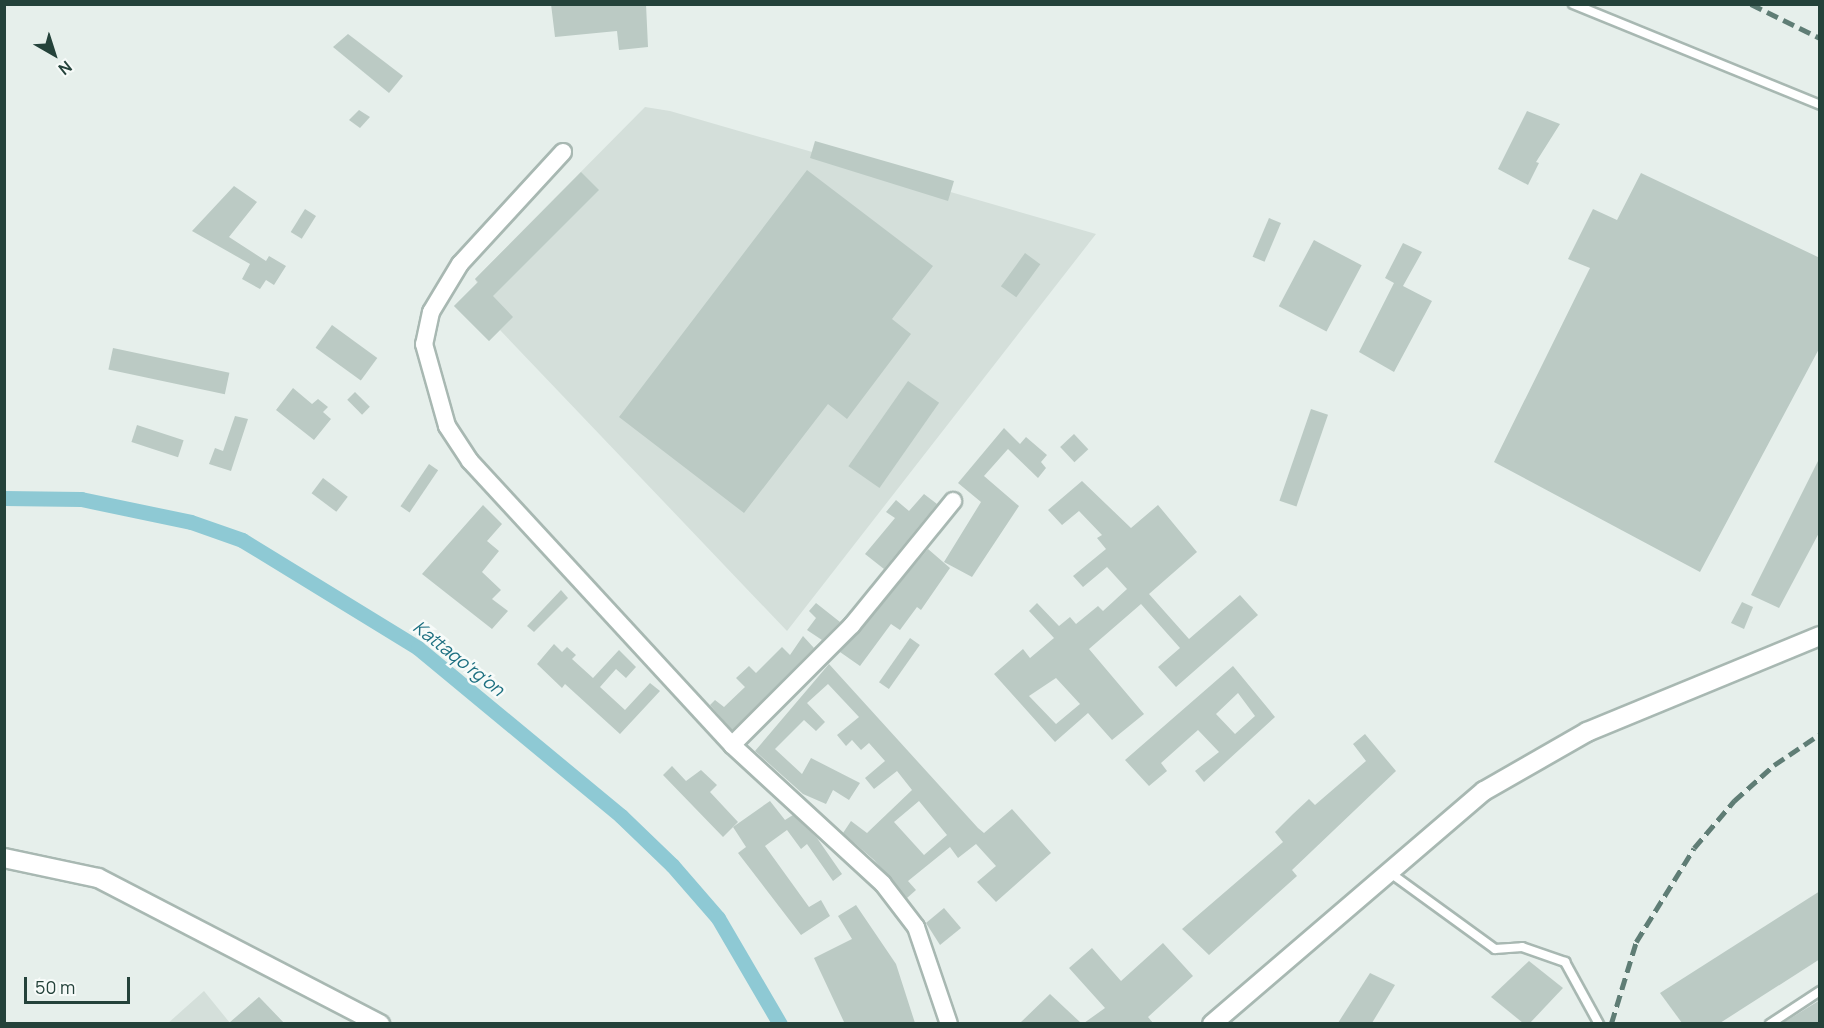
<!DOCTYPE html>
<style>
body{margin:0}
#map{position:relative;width:1824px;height:1028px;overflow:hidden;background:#e6efeb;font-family:Manrope,sans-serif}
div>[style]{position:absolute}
.built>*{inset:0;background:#d4dfda}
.canal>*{height:15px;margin:-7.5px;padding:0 7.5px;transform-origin:7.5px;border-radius:7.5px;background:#8ec9d4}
.building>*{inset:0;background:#bbcac4;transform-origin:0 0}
.roads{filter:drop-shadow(2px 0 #a8b8b2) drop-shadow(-2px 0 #a8b8b2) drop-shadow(0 2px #a8b8b2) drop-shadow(0 -2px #a8b8b2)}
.lane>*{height:8px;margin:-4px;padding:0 4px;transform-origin:4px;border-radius:4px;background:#fff}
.street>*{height:16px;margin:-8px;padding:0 8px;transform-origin:8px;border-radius:8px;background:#fff}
.secondary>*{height:18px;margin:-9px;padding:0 9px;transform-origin:9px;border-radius:9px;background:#fff}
.rail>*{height:4.5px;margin-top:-2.25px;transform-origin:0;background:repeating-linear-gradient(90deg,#5f7d75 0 12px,transparent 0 18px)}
span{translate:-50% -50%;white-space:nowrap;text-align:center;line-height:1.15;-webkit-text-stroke:5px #f7fbf9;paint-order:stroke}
.water-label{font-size:18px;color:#1c6f80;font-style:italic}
.frame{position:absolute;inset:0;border:6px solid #24423a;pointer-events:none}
.north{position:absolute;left:24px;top:24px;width:60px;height:60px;-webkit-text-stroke:4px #f7fbf9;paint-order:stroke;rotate:141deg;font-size:16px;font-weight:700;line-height:24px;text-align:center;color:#24423a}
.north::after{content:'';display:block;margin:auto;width:21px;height:27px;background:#24423a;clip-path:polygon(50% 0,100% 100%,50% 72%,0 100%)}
.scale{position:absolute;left:24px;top:977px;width:106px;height:27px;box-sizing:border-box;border:3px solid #24423a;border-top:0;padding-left:8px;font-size:18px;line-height:21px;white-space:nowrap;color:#24423a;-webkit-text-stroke:4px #f7fbf9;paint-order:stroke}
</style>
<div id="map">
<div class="built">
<div style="clip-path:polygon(645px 107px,670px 111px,1096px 234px,787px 631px,500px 330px,489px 341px,454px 306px,477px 283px,475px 279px)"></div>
<div style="clip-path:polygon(204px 991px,230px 1023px,259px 997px,284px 1023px,167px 1024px)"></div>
</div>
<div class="canal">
<div style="left:4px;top:498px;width:77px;rotate:0.7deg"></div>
<div style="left:81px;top:499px;width:112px;rotate:11.8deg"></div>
<div style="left:191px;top:522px;width:54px;rotate:19.4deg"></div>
<div style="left:242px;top:540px;width:206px;rotate:31.5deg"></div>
<div style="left:418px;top:648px;width:264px;rotate:39.6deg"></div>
<div style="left:621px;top:816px;width:71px;rotate:43.9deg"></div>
<div style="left:672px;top:865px;width:70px;rotate:49deg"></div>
<div style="left:718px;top:918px;width:123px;rotate:59.7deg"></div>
</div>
<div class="building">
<div style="clip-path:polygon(551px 4px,646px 4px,648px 47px,619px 50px,617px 31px,555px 37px)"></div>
<div style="clip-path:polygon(348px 34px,403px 76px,389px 93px,333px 47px)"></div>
<div style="clip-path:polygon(359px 110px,370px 117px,360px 128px,349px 120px)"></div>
<div style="clip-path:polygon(1527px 111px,1560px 124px,1536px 162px,1539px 163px,1528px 185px,1498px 169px)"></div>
<div style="clip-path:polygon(815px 141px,954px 181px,948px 201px,810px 158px)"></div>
<div style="clip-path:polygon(807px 170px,933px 266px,892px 319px,911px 334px,847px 419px,828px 404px,744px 513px,619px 417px)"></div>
<div style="clip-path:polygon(581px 172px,599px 190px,493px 296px,513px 317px,489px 341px,454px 306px,478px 282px,475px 279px)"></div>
<div style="clip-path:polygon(1641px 173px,1820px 258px,1820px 347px,1700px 572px,1494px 462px,1590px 268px,1568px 259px,1593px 209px,1617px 220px)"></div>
<div style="clip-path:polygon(234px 186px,257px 202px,229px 237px,266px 261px,269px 256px,286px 266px,274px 285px,266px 280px,260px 289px,242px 279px,250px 264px,192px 231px)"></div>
<div style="left:305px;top:209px;width:13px;height:27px;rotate:32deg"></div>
<div style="left:1269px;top:218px;width:13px;height:42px;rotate:23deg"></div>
<div style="left:1314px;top:240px;width:54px;height:75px;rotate:28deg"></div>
<div style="clip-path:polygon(1403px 243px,1422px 252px,1403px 286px,1432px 301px,1394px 372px,1359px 352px,1394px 283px,1385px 278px)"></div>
<div style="left:1025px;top:253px;width:19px;height:41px;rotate:36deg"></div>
<div style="left:332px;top:325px;width:56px;height:28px;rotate:36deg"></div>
<div style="left:113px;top:348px;width:119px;height:22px;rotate:12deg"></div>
<div style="left:908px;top:381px;width:38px;height:104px;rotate:35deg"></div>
<div style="clip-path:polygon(293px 388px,312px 404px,318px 399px,328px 407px,323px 412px,331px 419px,314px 440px,276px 410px)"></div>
<div style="left:355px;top:392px;width:21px;height:11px;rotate:45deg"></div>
<div style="left:1311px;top:409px;width:18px;height:97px;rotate:19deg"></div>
<div style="clip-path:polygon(235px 416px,248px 419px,231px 471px,209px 464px,215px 448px,223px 451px)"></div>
<div style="left:137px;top:425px;width:49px;height:18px;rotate:18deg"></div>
<div style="clip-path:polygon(1004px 428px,1020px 444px,1026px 437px,1047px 455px,1041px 462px,1046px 468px,1038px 478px,1008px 449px,984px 476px,1019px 506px,972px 577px,944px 562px,981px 502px,958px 483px)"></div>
<div style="left:1074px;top:434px;width:21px;height:19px;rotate:47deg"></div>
<div style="clip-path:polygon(1820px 457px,1820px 531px,1779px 608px,1751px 595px)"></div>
<div style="left:429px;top:464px;width:11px;height:51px;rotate:34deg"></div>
<div style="left:323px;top:478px;width:31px;height:19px;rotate:37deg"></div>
<div style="clip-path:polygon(evenodd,1082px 481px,1131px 528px,1158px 505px,1197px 552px,1149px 594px,1189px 639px,1240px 595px,1258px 615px,1176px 687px,1158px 667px,1180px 648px,1141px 604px,1089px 649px,1144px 714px,1112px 740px,1088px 713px,1055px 742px,994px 674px,1023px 649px,1030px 658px,1054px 638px,1029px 611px,1037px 603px,1059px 626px,1070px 617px,1076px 624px,1098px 606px,1103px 611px,1127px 589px,1107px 567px,1083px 587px,1073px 576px,1106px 549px,1097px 538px,1102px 535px,1079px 511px,1062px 525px,1048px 510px,1082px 481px,1056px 678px,1080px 704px,1056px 724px,1029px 696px,1056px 678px)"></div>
<div style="clip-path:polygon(924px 494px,937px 504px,884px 569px,865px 554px,895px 518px,886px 512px,896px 500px,909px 511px)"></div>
<div style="clip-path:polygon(483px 505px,502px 524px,487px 541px,499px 551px,482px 572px,501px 590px,492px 599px,508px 611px,492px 629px,422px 574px)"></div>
<div style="clip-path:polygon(928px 549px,950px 568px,921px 610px,917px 607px,900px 630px,891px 624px,860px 666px,840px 652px)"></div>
<div style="clip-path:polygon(561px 590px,568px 598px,534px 632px,527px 626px)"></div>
<div style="clip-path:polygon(1742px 602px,1753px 607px,1744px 629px,1731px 623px)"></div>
<div style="clip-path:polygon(816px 603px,840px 622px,822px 640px,807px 630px,816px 618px,809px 611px)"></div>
<div style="clip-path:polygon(803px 636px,814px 648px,732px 730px,710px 705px,715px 700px,724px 707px,745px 687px,736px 678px,749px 666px,756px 673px,782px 647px,790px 655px)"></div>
<div style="left:910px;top:638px;width:12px;height:54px;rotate:35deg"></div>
<div style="clip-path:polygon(554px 644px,562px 652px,567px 647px,576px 655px,572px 659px,593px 678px,619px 650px,636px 667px,626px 678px,616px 669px,600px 687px,625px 710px,650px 683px,660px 691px,620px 734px,565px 684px,562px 688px,537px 664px)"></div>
<div style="clip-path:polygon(evenodd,829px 664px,978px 828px,984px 833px,1012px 809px,1051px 853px,996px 902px,977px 882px,996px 866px,976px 844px,958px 858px,950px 847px,908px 881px,916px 890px,907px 898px,874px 860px,843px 833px,851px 821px,867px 833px,912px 790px,897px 771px,874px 789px,865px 778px,885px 761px,869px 743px,861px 750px,852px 740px,846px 746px,837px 735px,859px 717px,828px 684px,807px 703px,825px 722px,816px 731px,804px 720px,775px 749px,802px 774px,811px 758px,860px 783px,849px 800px,833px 790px,826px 804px,803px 794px,755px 751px,829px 664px,919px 801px,947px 835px,924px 855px,894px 822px,919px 801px)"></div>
<div style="clip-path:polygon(evenodd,1233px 666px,1275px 717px,1204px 782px,1195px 771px,1219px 752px,1198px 730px,1161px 763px,1167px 771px,1149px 786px,1125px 760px,1233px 666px,1238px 693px,1255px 716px,1235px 734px,1216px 714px,1238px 693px)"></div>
<div style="clip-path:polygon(1365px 734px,1396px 771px,1292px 870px,1297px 876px,1209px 955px,1182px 929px,1283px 842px,1275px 832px,1292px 815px,1309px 799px,1315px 805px,1366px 761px,1353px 744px)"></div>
<div style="clip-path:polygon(672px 766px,686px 781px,701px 770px,717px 785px,710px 792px,738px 822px,723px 837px,663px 775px)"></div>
<div style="clip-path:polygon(770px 801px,785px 820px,793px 815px,817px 838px,842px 874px,833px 881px,807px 844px,801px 849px,787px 830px,765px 846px,809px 907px,821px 900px,830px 916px,801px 935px,738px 853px,746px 847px,733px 827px)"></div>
<div style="clip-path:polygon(1820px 891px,1820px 959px,1720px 1023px,1682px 1023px,1660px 993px)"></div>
<div style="clip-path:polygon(856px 905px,896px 964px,915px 1023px,844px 1022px,814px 958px,852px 939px,838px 916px)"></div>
<div style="clip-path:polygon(944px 908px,961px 928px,940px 945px,926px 923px)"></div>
<div style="clip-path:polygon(1163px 943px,1193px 976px,1148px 1017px,1153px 1023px,1084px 1023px,1105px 1008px,1069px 968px,1092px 948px,1121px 981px)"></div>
<div style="clip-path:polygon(1529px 961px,1563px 988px,1530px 1023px,1523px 1023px,1491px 997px)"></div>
<div style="clip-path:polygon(1370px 973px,1395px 985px,1372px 1023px,1338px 1023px)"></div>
<div style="clip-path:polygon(1050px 994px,1081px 1023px,1020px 1023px)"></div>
<div style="clip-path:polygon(259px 997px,284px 1023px,229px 1023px)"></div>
<div style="clip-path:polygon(1820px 1000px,1820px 1023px,1783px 1023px)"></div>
</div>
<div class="roads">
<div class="lane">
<div style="left:1573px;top:4px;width:267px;rotate:22.2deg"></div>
<div style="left:1389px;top:872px;width:131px;rotate:36deg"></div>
<div style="left:1495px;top:949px;width:27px;rotate:-4deg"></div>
<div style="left:1522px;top:947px;width:46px;rotate:19.2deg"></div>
<div style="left:1565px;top:962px;width:71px;rotate:61.3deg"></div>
<div style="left:1770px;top:1024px;width:60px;rotate:-33.4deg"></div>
</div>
<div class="street">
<div style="left:563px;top:152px;width:152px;rotate:132.6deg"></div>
<div style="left:460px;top:264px;width:56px;rotate:121.1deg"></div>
<div style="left:431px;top:312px;width:33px;rotate:102deg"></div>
<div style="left:424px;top:344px;width:85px;rotate:74.3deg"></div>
<div style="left:447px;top:426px;width:42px;rotate:56.7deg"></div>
<div style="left:470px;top:461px;width:386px;rotate:47.3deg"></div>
<div style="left:732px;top:745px;width:205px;rotate:42.6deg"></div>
<div style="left:883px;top:884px;width:54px;rotate:52.5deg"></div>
<div style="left:916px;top:927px;width:102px;rotate:71.2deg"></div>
<div style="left:732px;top:745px;width:170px;rotate:-45deg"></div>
<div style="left:852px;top:625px;width:160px;rotate:-50.8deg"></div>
</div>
<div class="secondary">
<div style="left:4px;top:858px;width:96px;rotate:12deg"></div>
<div style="left:98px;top:878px;width:318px;rotate:27.4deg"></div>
<div style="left:1212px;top:1024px;width:358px;rotate:-40.6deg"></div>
<div style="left:1484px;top:791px;width:119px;rotate:-29.8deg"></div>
<div style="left:1587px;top:732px;width:252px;rotate:-22.4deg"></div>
</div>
</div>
<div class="rail">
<div style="left:1751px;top:4px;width:77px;rotate:26.2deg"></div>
<div style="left:1611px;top:1024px;width:86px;rotate:-73deg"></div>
<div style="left:1636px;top:942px;width:110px;rotate:-58.3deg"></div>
<div style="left:1694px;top:848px;width:62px;rotate:-49.6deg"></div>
<div style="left:1734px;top:801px;width:54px;rotate:-42deg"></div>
<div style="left:1774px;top:765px;width:55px;rotate:-34deg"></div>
</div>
<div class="water-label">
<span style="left:459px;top:658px;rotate:38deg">Kattaqo'rg'on</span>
</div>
<div class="frame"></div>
<div class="north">N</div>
<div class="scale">50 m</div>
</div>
